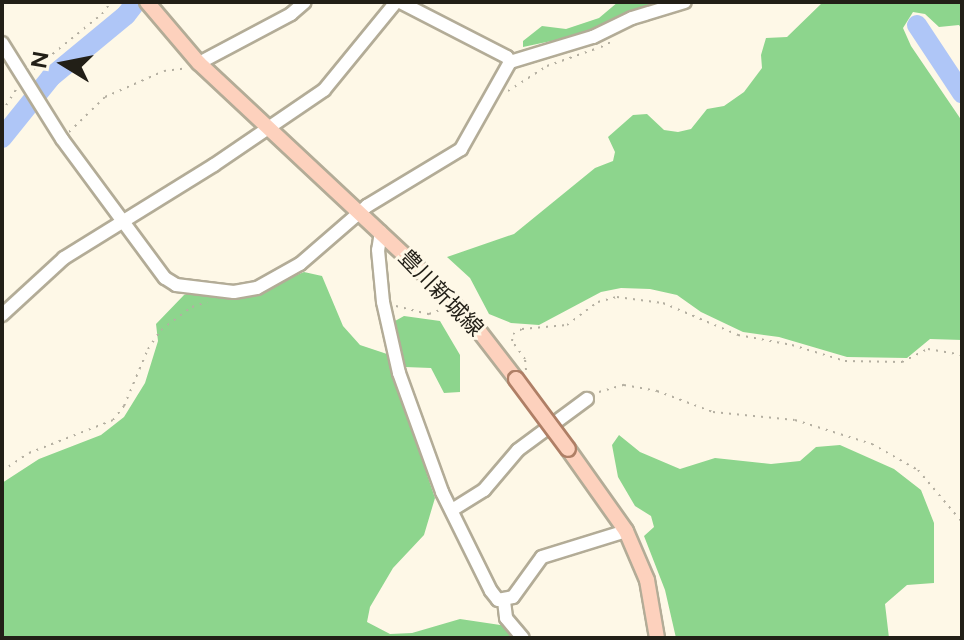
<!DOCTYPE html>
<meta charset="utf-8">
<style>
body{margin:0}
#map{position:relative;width:964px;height:640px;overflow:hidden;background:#fef8e7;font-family:Figtree,"Noto Sans JP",sans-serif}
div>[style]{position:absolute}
.forest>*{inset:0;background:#8dd58d}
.river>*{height:20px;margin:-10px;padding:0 10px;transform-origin:10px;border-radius:10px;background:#afc6f7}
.path>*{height:2px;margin-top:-1px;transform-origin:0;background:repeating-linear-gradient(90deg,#b4afa1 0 2px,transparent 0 8px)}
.roads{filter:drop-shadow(2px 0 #b3ac97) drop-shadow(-2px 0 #b3ac97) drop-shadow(0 2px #b3ac97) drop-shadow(0 -2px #b3ac97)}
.minor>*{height:12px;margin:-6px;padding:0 6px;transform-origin:6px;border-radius:6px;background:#fff}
.major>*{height:14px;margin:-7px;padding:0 7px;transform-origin:7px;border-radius:7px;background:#fdd1bd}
.bridges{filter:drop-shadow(2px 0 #af7f66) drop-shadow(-2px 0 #af7f66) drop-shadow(0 2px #af7f66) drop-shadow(0 -2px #af7f66)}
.major-bridge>*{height:14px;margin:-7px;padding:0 7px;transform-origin:7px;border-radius:7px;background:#fdd1bd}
span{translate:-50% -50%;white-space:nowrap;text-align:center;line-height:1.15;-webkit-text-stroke:6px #fef8e7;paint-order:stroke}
.street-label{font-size:22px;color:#221f17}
.frame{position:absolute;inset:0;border:4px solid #221f17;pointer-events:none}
.north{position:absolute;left:24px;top:24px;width:80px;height:80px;-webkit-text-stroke:6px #fef8e7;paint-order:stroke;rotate:280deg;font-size:22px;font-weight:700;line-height:32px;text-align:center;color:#221f17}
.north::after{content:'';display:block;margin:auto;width:28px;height:36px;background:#221f17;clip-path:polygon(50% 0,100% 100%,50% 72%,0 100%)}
</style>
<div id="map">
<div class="forest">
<div style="clip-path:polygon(618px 2px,663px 2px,642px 8px,594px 32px,523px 47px,523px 41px,542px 26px,566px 29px,599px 18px)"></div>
<div style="clip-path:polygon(823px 2px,962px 2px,962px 30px,959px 25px,939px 27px,925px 14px,913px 12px,903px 28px,911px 46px,962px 121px,962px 340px,930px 339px,907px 358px,847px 357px,779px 337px,743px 332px,701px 312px,677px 295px,650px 289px,621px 288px,601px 292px,539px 325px,511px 323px,489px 314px,470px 278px,447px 257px,514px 234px,595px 168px,613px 161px,615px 152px,608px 137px,633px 115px,647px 114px,664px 130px,678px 132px,691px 129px,707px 109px,724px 106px,744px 92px,762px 68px,761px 55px,766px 38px,787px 37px)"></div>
<div style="clip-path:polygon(304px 272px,322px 276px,343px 326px,360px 345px,387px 354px,395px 343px,395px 321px,404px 316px,440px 321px,460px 355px,460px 392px,444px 393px,431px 368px,405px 367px,397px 385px,435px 498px,424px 535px,393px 568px,370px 607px,367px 622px,390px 634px,412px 633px,460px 619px,507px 626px,520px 638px,2px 638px,2px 483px,39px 459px,101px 435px,124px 417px,145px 383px,158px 341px,156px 324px,184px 295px,195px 291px,237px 299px)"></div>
<div style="clip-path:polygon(619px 435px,640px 452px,680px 469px,715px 458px,771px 464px,800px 461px,816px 447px,840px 445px,894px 469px,921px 490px,934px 523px,934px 583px,907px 585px,885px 604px,889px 638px,676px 638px,665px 590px,644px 536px,654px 527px,651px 516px,635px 506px,618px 477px,612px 445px)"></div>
</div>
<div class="river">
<div style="left:917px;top:25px;width:82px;rotate:56.5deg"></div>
<div style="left:2px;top:138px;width:78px;rotate:-51.2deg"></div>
<div style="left:51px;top:77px;width:97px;rotate:-39.6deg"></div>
<div style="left:126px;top:15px;width:16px;rotate:-52deg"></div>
</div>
<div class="path">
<div style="left:601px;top:47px;width:13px;rotate:-27deg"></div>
<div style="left:34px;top:69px;width:87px;rotate:-39deg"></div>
<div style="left:102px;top:14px;width:15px;rotate:-53deg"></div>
<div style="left:508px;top:91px;width:46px;rotate:-32.7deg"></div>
<div style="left:547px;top:66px;width:51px;rotate:-19.5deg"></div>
<div style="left:2px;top:112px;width:28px;rotate:-58deg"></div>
<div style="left:69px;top:132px;width:50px;rotate:-44.2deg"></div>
<div style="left:105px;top:97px;width:64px;rotate:-23.8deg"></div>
<div style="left:164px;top:71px;width:23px;rotate:-7deg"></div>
<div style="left:396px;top:306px;width:34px;rotate:14deg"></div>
<div style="left:429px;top:314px;width:12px;rotate:-20deg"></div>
<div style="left:526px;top:370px;width:11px;rotate:-95deg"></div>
<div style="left:525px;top:359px;width:22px;rotate:-126deg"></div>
<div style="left:512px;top:341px;width:7px;rotate:-82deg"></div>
<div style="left:513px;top:334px;width:10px;rotate:-29deg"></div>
<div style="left:522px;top:329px;width:45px;rotate:-5.1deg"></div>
<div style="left:567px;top:325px;width:39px;rotate:-37deg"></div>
<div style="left:598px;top:302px;width:20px;rotate:-15deg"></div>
<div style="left:617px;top:297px;width:46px;rotate:7.4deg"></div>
<div style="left:663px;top:303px;width:82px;rotate:23.1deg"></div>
<div style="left:738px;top:335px;width:55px;rotate:10.5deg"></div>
<div style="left:792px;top:345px;width:55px;rotate:16.8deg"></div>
<div style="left:845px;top:361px;width:57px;rotate:1deg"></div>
<div style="left:902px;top:362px;width:29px;rotate:-27deg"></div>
<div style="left:928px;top:349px;width:35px;rotate:10deg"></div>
<div style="left:599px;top:392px;width:26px;rotate:-16deg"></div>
<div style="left:624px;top:385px;width:34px;rotate:10deg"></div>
<div style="left:657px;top:391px;width:60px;rotate:20.6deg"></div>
<div style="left:713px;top:412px;width:82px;rotate:5.6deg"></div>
<div style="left:795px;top:420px;width:81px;rotate:17.3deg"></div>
<div style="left:872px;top:444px;width:53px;rotate:29.5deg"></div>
<div style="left:918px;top:470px;width:68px;rotate:49.8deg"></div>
<div style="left:2px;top:471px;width:32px;rotate:-34deg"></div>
<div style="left:29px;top:453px;width:90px;rotate:-21.4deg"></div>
<div style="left:113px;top:420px;width:18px;rotate:-52deg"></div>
<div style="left:124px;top:406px;width:62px;rotate:-67.2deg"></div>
<div style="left:148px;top:349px;width:23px;rotate:-56deg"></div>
<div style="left:161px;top:330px;width:39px;rotate:-37deg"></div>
<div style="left:192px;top:307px;width:16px;rotate:-18deg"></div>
</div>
<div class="roads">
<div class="minor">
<div style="left:400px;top:2px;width:120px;rotate:27.2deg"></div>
<div style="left:507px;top:57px;width:6px;rotate:59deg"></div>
<div style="left:510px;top:62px;width:87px;rotate:-16.8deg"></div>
<div style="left:593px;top:37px;width:43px;rotate:-26deg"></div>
<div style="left:632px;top:18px;width:55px;rotate:-16.8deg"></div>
<div style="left:2px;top:43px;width:113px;rotate:58deg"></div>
<div style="left:62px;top:139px;width:173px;rotate:53.5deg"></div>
<div style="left:165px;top:278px;width:13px;rotate:32deg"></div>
<div style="left:176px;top:285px;width:58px;rotate:6.9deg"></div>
<div style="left:234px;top:292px;width:23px;rotate:-10deg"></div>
<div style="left:257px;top:288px;width:49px;rotate:-29.2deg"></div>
<div style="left:300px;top:264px;width:89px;rotate:-40.9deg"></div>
<div style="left:367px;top:206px;width:110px;rotate:-31.2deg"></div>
<div style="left:461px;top:149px;width:100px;rotate:-60.6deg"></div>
<div style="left:199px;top:63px;width:104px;rotate:-28deg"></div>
<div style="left:291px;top:14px;width:18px;rotate:-41deg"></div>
<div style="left:381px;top:232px;width:18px;rotate:99deg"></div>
<div style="left:378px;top:250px;width:52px;rotate:84.5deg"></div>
<div style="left:383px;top:302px;width:73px;rotate:77.3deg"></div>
<div style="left:399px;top:373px;width:127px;rotate:70.1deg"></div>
<div style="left:442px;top:492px;width:110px;rotate:63.7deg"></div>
<div style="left:491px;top:591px;width:11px;rotate:52deg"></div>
<div style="left:498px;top:600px;width:15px;rotate:-11deg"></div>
<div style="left:513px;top:597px;width:49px;rotate:-54.1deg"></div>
<div style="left:542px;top:557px;width:88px;rotate:-17.2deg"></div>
<div style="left:2px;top:315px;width:84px;rotate:-42.6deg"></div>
<div style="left:64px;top:258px;width:176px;rotate:-31.8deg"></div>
<div style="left:214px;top:165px;width:133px;rotate:-34.3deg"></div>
<div style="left:324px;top:90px;width:114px;rotate:-50.7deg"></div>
<div style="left:452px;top:510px;width:38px;rotate:-32deg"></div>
<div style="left:484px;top:490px;width:52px;rotate:-49.6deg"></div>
<div style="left:518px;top:450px;width:86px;rotate:-36.5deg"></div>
<div style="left:504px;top:601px;width:17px;rotate:83deg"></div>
<div style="left:506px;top:618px;width:26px;rotate:50deg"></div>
</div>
<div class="major">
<div style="left:147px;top:2px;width:80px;rotate:49.6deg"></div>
<div style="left:199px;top:63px;width:304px;rotate:43.1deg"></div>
<div style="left:421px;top:271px;width:83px;rotate:46deg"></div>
<div style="left:479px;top:331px;width:61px;rotate:52.4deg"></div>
<div style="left:568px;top:449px;width:100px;rotate:54.7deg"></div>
<div style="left:626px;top:531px;width:53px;rotate:66.8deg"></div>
<div style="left:647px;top:580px;width:59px;rotate:80.2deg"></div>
</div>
</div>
<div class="bridges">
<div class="major-bridge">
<div style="left:516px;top:379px;width:87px;rotate:53.4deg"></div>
</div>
</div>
<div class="street-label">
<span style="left:441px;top:293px;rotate:46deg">豊川新城線</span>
</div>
<div class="frame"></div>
<div class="north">N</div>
</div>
